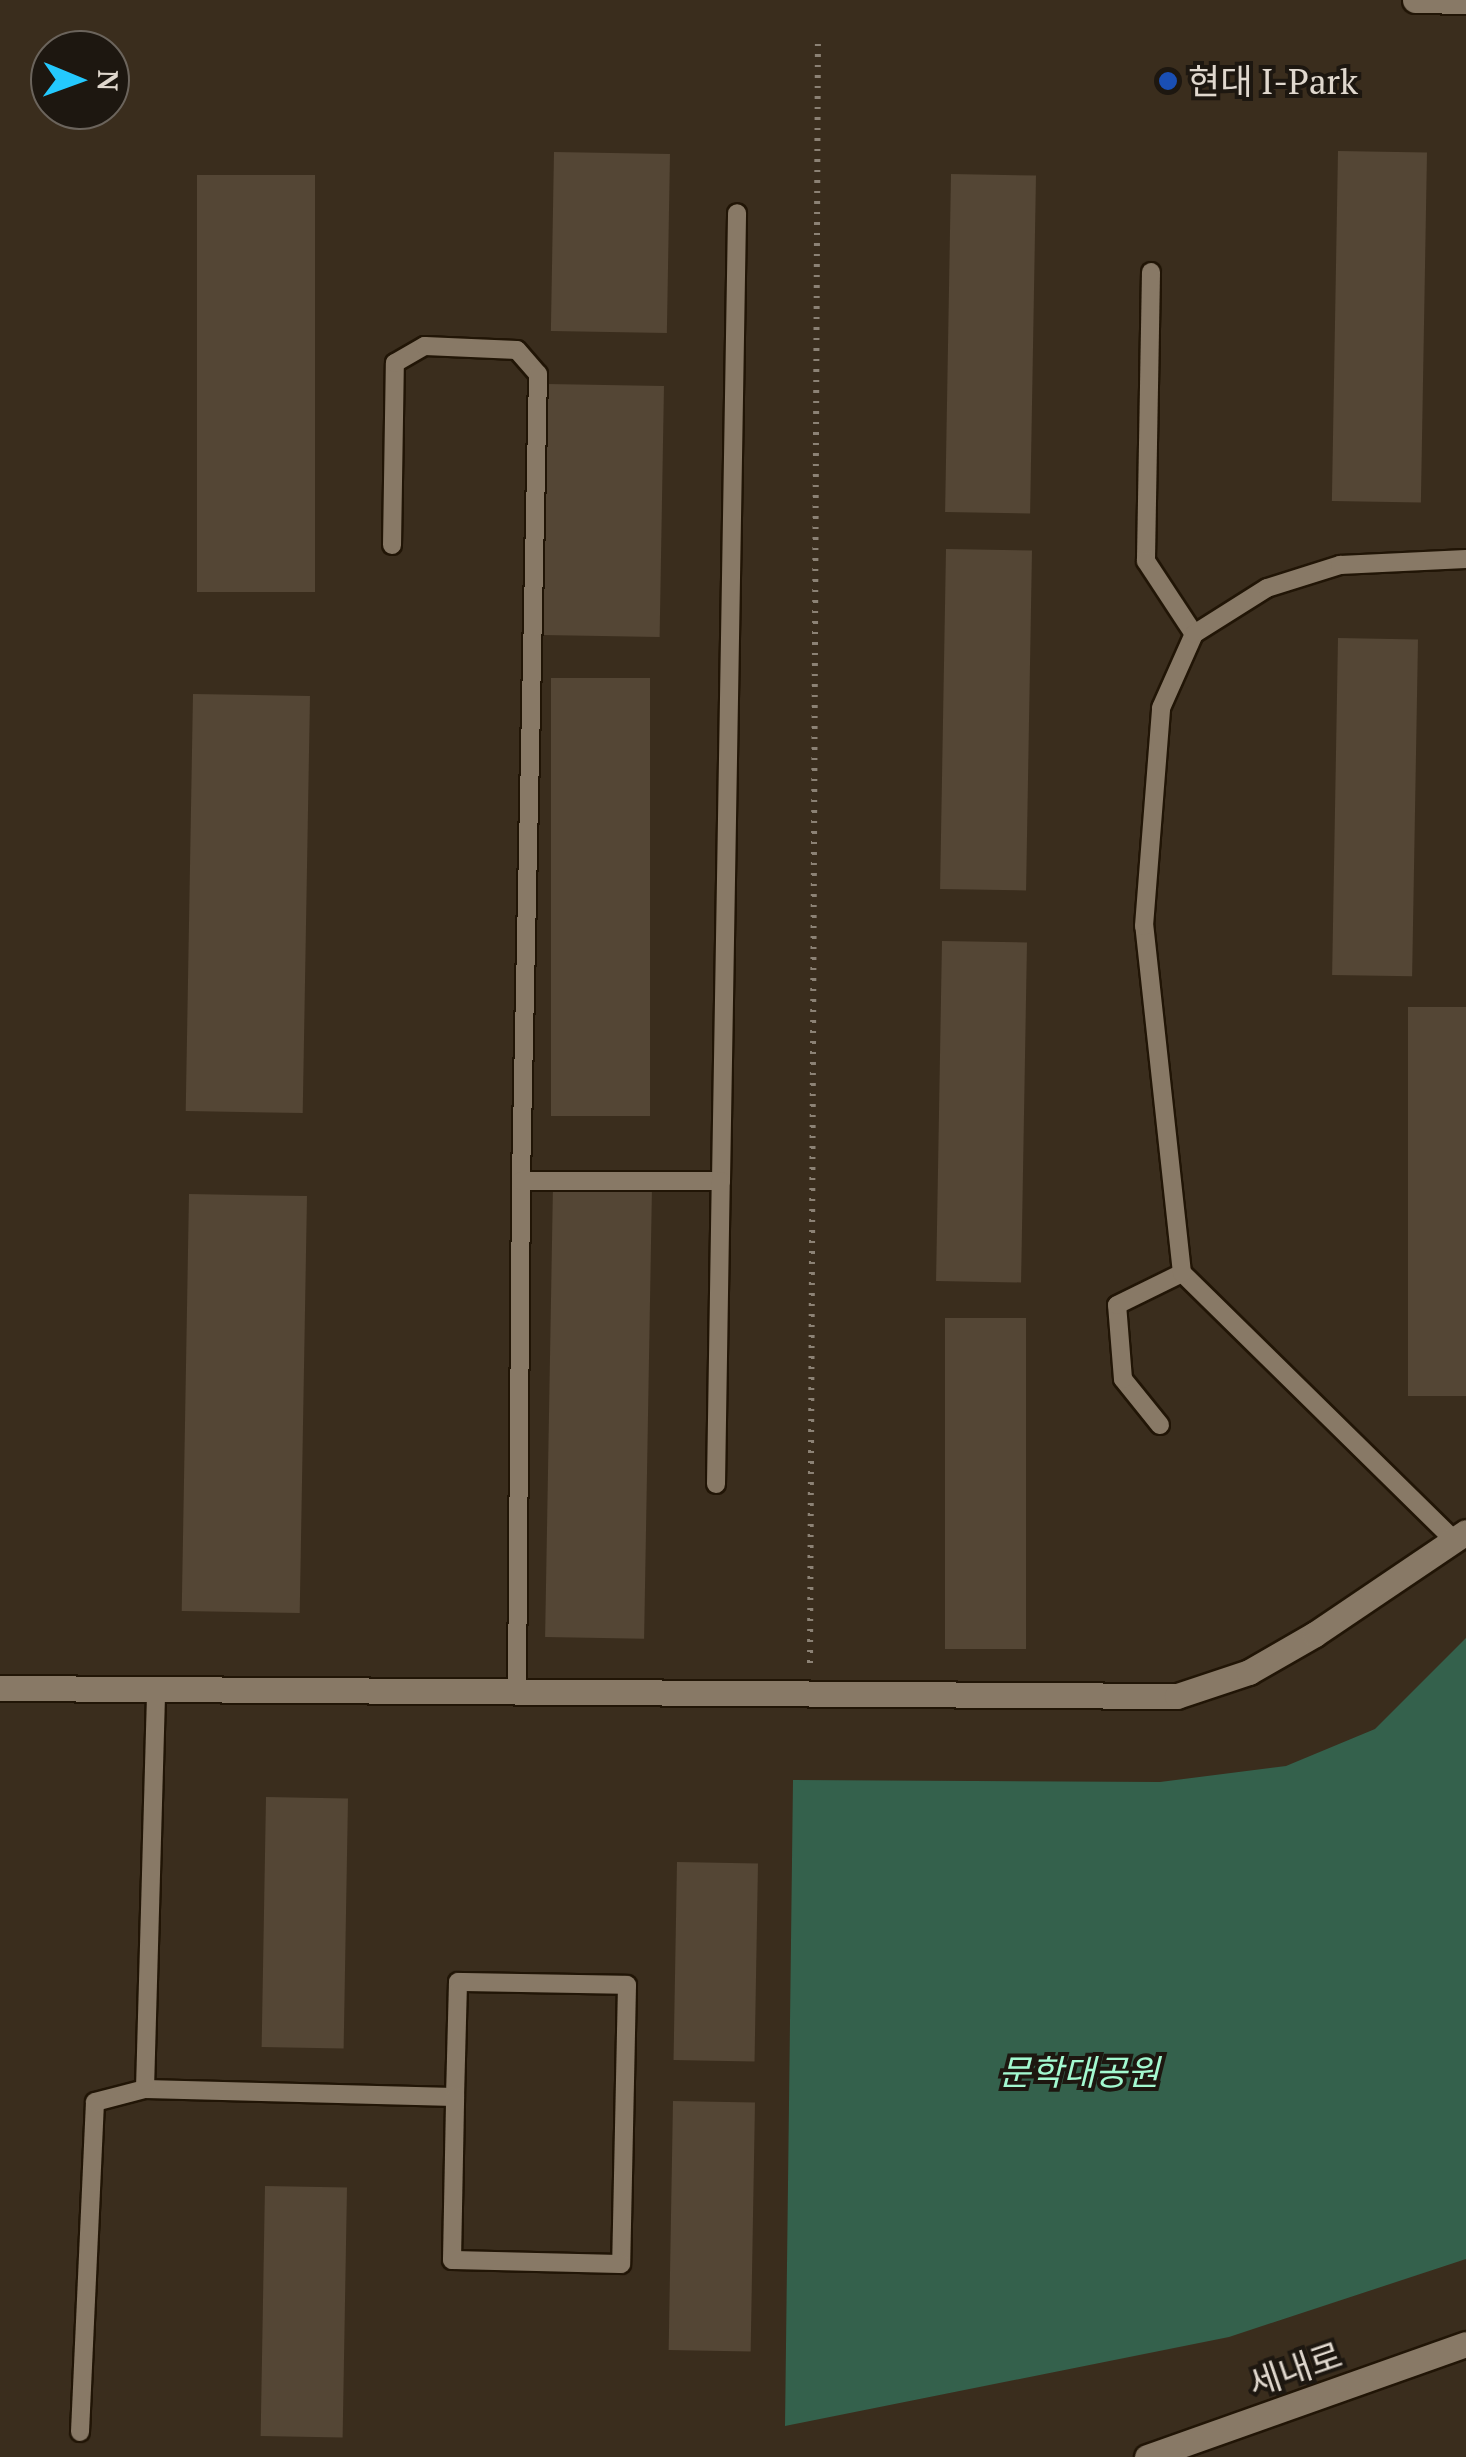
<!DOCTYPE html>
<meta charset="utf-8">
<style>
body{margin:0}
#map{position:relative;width:1466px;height:2457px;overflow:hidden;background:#3a2d1d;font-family:"PT Serif","Noto Sans KR",serif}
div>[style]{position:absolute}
.green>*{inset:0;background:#34614c}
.building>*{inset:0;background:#544635;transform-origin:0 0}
.path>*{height:6px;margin-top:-3px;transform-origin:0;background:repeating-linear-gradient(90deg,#8c8275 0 2.5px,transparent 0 10.5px)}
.roads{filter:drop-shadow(2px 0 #211506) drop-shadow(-2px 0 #211506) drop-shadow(0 2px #211506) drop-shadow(0 -2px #211506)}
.service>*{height:18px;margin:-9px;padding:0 9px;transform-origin:9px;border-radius:9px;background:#887966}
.minor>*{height:25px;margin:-12.5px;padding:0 12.5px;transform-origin:12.5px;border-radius:12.5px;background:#887966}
.tertiary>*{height:25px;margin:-12.5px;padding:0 12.5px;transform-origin:12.5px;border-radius:12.5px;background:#887966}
.dots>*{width:28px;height:28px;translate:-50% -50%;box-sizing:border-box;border:5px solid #1d1710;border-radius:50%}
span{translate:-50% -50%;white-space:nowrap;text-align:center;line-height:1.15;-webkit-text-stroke:8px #1d1710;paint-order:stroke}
.poi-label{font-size:35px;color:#e0d8ce}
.left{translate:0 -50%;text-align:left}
.park-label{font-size:35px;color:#a3f9d0;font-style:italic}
.street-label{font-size:35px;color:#e0d8ce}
.north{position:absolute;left:30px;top:30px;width:100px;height:100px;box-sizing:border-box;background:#1d1710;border:2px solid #6b645c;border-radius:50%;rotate:91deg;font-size:28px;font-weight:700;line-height:40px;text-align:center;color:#e0d8ce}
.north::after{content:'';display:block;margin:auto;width:35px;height:45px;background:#24c9fe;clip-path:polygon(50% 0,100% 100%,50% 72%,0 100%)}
</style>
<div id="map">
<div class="green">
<div style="clip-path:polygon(1466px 1638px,1466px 2259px,1229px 2337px,785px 2426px,793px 1780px,1160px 1782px,1286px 1766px,1375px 1729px)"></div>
</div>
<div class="building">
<div style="left:1338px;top:151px;width:89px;height:350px;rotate:1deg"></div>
<div style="left:554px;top:152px;width:116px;height:179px;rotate:1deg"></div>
<div style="left:951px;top:174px;width:85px;height:338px;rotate:1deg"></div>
<div style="left:197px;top:175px;width:118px;height:417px"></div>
<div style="left:547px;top:384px;width:117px;height:251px;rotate:1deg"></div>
<div style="left:946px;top:549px;width:86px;height:340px;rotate:1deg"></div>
<div style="left:1338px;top:638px;width:80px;height:337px;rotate:1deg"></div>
<div style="left:551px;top:678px;width:99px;height:438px"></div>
<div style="left:193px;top:694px;width:117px;height:417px;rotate:1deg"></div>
<div style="left:942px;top:941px;width:85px;height:340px;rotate:1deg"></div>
<div style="left:1408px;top:1007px;width:58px;height:389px"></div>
<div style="left:553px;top:1185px;width:99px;height:452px;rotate:1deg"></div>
<div style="left:189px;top:1194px;width:118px;height:417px;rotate:1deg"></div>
<div style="left:945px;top:1318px;width:81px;height:331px"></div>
<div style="left:266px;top:1797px;width:82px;height:250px;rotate:1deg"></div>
<div style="left:677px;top:1862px;width:81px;height:198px;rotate:1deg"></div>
<div style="left:673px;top:2101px;width:82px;height:249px;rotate:1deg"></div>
<div style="left:265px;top:2186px;width:82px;height:250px;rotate:1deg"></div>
</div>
<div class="path">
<div style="left:810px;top:1663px;width:1624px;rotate:-89.72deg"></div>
</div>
<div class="roads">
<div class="service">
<div style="left:1151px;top:272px;width:289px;rotate:91deg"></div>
<div style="left:1146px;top:561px;width:87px;rotate:56.7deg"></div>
<div style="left:392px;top:545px;width:182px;rotate:-89.1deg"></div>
<div style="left:395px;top:363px;width:34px;rotate:-30deg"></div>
<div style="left:425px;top:346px;width:92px;rotate:2.5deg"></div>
<div style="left:517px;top:350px;width:32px;rotate:49deg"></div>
<div style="left:538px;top:374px;width:807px;rotate:91.21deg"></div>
<div style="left:521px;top:1181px;width:513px;rotate:90.45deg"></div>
<div style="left:521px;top:1181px;width:200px"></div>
<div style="left:721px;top:1181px;width:968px;rotate:-89.05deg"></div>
<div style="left:1160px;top:1425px;width:59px;rotate:-128.8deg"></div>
<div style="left:1123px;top:1379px;width:74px;rotate:-94.6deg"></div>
<div style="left:1117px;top:1305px;width:72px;rotate:-26.2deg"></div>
<div style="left:716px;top:1484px;width:303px;rotate:-89.1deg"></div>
<div style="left:1456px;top:1542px;width:384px;rotate:-135.5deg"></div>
<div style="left:1182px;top:1273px;width:349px;rotate:-96.2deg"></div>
<div style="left:1144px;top:926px;width:219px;rotate:-85.5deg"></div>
<div style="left:1161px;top:708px;width:81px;rotate:-66deg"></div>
<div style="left:1194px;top:634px;width:86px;rotate:-32.2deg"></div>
<div style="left:1267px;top:588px;width:77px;rotate:-17.5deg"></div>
<div style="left:1340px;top:565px;width:126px;rotate:-2.7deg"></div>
<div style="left:145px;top:2089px;width:310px;rotate:1.5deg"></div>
<div style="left:455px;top:2097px;width:115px;rotate:-88.5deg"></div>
<div style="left:458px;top:1982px;width:169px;rotate:1deg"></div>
<div style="left:627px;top:1985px;width:279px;rotate:91.2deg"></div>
<div style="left:621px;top:2264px;width:169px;rotate:-178.6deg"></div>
<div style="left:452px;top:2260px;width:163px;rotate:-88.9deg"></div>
<div style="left:80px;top:2432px;width:330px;rotate:-87.4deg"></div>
<div style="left:95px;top:2102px;width:52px;rotate:-14.6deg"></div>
<div style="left:145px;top:2089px;width:403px;rotate:-88.4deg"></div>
</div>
<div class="minor">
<div style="left:0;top:1688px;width:1177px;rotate:0.39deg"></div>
<div style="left:1177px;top:1696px;width:76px;rotate:-18.4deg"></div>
<div style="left:1249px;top:1672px;width:76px;rotate:-29.9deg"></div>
<div style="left:1315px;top:1634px;width:182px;rotate:-34deg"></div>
</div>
<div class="tertiary">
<div style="left:1415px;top:0;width:51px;rotate:1.1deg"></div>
<div style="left:1147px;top:2457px;width:338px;rotate:-19.5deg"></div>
</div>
</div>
<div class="dots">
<div style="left:1168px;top:81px;background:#1a4fb4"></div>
</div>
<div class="poi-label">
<span class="left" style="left:1188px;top:81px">현대 I-Park</span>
</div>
<div class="park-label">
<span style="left:1079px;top:2072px">문학대공원</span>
</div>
<div class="street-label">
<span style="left:1295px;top:2369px;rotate:-19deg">세내로</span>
</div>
<div class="north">N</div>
</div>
